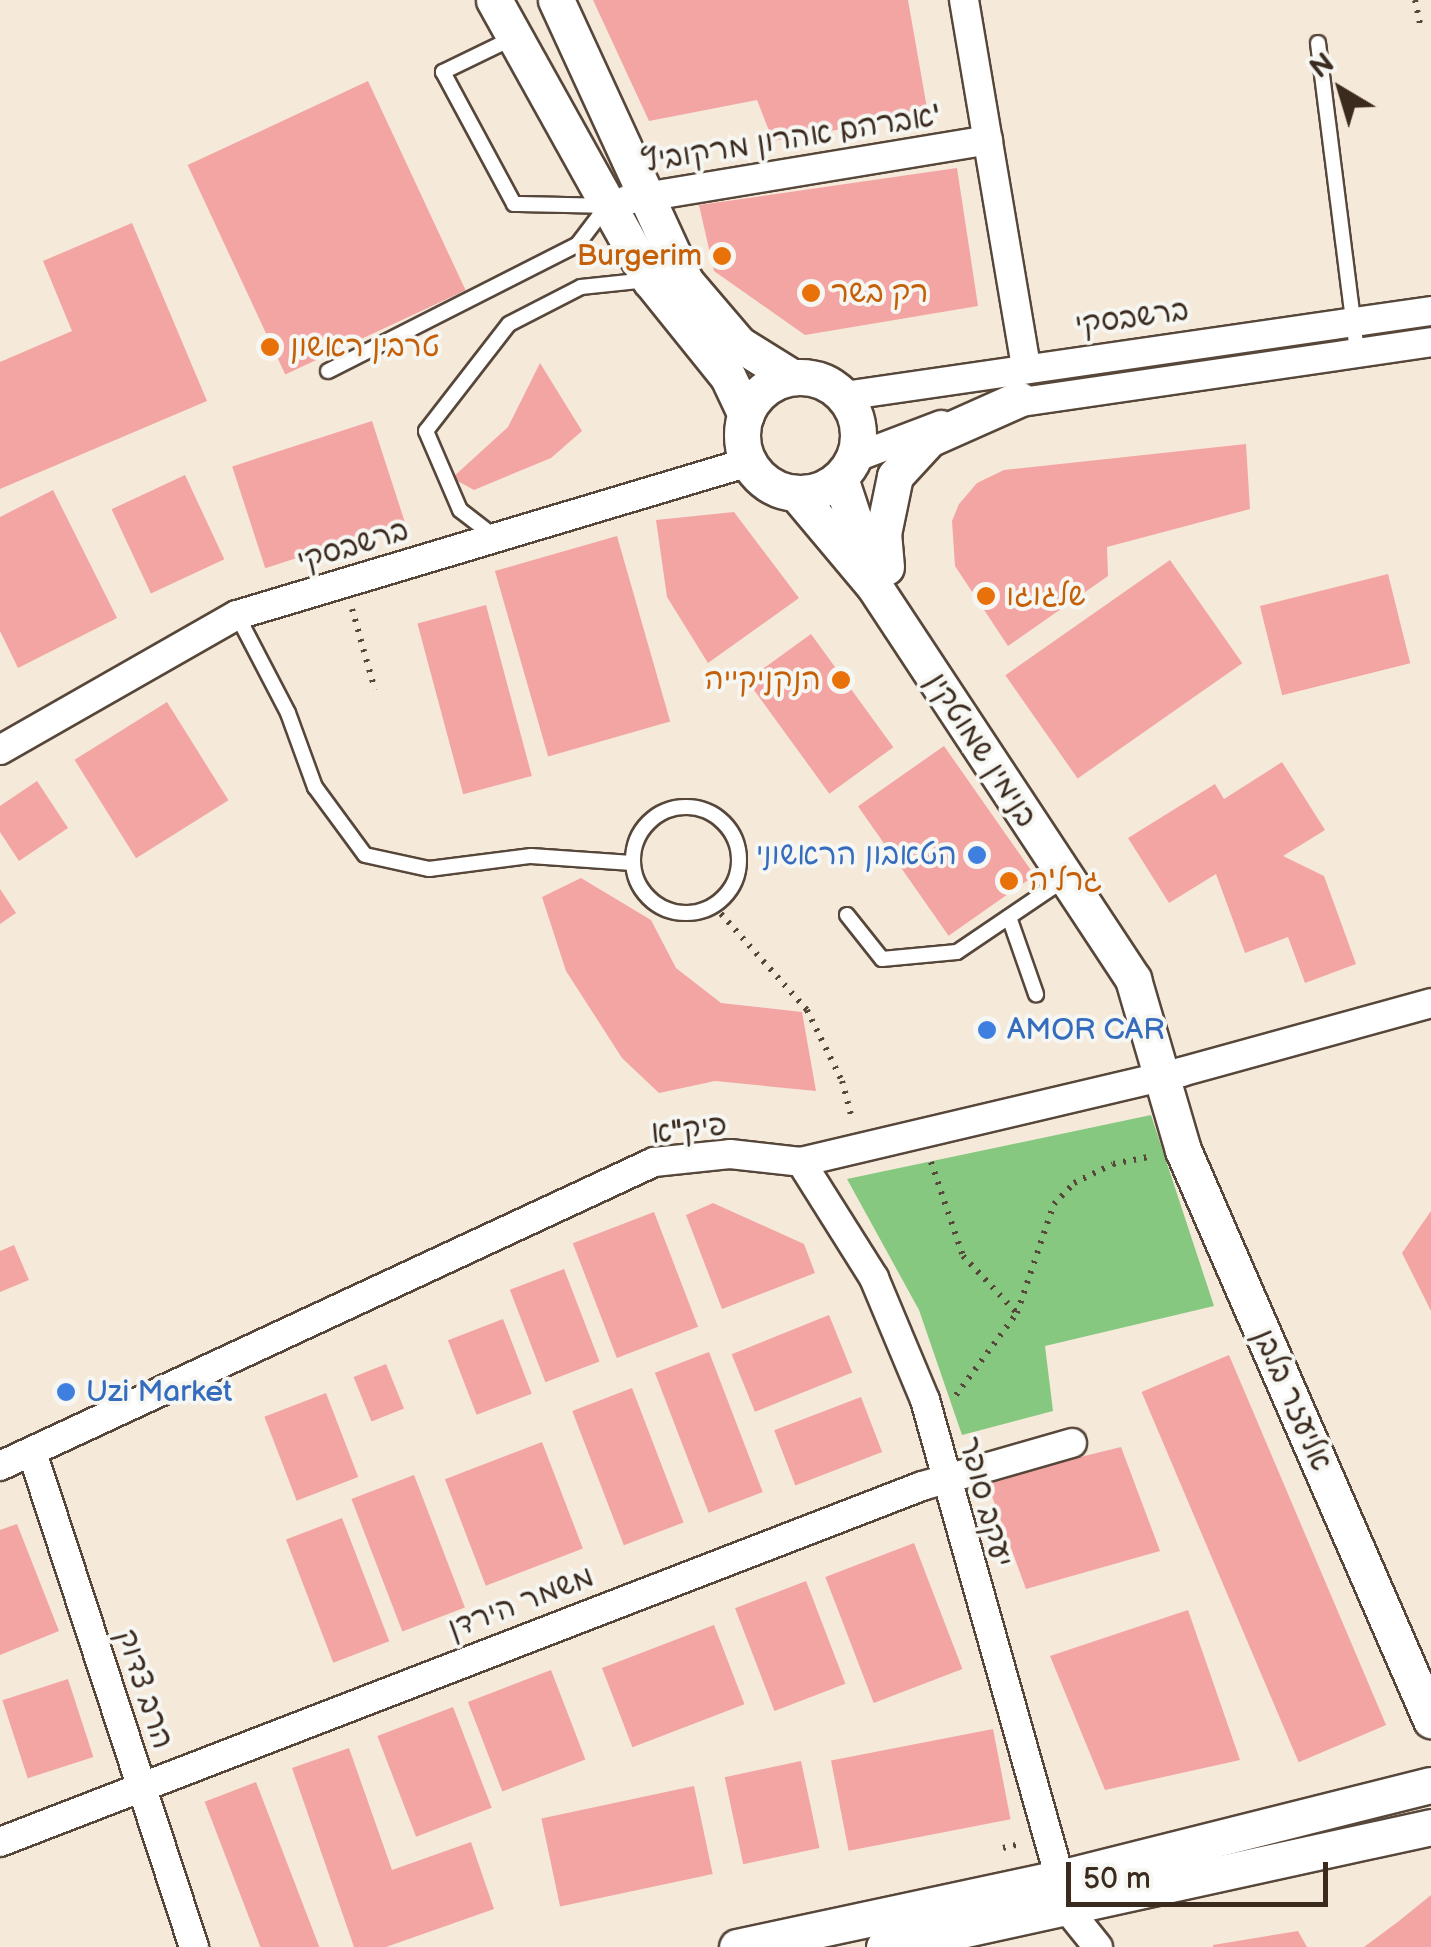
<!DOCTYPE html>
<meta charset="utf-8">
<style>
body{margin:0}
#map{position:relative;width:1431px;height:1947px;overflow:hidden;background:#f5e9da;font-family:"Balsamiq Sans","Playpen Sans Hebrew",sans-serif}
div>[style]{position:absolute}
.green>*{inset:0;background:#87c880}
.building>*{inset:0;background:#f3a5a3;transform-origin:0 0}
.path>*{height:6px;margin-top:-3px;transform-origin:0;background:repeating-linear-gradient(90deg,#57473a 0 2.5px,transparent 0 10.5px)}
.roads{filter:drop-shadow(2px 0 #57473a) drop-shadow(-2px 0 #57473a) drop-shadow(0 2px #57473a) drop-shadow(0 -2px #57473a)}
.service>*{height:14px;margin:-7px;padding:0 7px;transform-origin:7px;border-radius:7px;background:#fff}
.service>.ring{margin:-7px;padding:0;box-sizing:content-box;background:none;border:14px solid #fff;border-radius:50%}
.minor>*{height:28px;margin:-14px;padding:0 14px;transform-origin:14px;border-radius:14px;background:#fff}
.tertiary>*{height:35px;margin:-17.5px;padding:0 17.5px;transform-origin:17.5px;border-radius:17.5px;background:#fff}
.tertiary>.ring{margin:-17.5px;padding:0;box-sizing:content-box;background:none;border:35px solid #fff;border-radius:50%}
.dots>*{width:28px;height:28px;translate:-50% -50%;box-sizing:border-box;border:5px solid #f6f6f2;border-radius:50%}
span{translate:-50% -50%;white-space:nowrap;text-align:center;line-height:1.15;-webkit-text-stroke:8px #f6f6f2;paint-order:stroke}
.street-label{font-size:30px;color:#3b2a1e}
.food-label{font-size:30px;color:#c56008}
.right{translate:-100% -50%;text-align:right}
.left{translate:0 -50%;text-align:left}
.shop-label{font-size:30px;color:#366cbe}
.north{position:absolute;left:1291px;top:40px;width:100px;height:100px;-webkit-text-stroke:8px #f6f6f2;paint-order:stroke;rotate:322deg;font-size:28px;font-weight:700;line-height:40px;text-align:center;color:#3b2a1e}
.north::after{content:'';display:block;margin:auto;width:35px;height:45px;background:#3b2a1e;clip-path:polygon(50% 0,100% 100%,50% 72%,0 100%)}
.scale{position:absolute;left:1066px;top:1862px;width:262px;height:45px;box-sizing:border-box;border:5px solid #3b2a1e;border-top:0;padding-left:12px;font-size:30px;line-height:35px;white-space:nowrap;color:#3b2a1e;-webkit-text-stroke:8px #f6f6f2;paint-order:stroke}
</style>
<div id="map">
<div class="green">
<div style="clip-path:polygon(1151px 1115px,1214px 1306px,1045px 1346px,1053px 1411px,962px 1435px,919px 1310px,847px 1179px)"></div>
</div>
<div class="building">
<div style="clip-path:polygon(593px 0,908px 0,928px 114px,773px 141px,757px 100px,649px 121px)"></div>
<div style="left:368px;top:81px;width:231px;height:199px;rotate:65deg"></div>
<div style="clip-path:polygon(957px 168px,978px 306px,805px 335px,714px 271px,699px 205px)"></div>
<div style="clip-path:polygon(132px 223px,207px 401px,0 489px,0 362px,72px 331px,43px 261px)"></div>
<div style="clip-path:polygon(540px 363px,582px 431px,551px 458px,474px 490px,452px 478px,508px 427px)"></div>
<div style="left:372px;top:421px;width:107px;height:147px;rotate:72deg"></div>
<div style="clip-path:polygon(1246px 444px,1250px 509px,1107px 547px,1108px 576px,1008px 646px,955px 566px,952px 521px,959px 504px,977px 483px,1004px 470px)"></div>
<div style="left:185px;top:475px;width:93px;height:81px;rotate:65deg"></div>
<div style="clip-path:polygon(53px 490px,117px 618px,18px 668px,0 631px,0 517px)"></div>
<div style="clip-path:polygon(734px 512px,799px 598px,708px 663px,667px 597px,656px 520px)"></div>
<div style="left:617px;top:536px;width:193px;height:127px;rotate:74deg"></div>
<div style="left:1170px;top:560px;width:126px;height:201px;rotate:55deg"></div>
<div style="left:1388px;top:574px;width:92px;height:132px;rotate:76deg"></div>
<div style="left:486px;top:605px;width:177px;height:71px;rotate:75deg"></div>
<div style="left:811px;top:634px;width:140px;height:79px;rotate:54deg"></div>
<div style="left:167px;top:702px;width:116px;height:109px;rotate:58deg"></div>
<div style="left:944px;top:746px;width:158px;height:105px;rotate:55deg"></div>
<div style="clip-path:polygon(1282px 762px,1325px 830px,1283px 856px,1324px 876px,1356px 964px,1305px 983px,1288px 937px,1245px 953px,1216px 874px,1169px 903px,1128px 838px,1215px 784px,1224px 799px)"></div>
<div style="clip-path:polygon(37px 781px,68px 828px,19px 861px,0 832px,0 806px)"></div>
<div style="clip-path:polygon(581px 878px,651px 920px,676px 968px,721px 1003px,802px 1012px,816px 1091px,715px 1081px,659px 1093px,622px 1058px,566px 971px,542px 897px)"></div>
<div style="clip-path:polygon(0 889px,16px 913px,0 924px)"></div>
<div style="clip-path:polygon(713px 1203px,804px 1244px,815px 1273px,722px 1309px,686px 1215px)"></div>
<div style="clip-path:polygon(1431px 1211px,1431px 1311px,1402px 1253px)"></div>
<div style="left:654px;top:1212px;width:123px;height:87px;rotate:69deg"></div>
<div style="clip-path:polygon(14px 1245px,29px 1280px,0 1292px,0 1251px)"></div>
<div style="left:564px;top:1269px;width:99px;height:58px;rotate:69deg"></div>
<div style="left:829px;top:1315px;width:62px;height:105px;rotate:68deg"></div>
<div style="left:503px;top:1319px;width:80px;height:59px;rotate:69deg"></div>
<div style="left:709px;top:1352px;width:150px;height:58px;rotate:69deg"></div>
<div style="left:1229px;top:1355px;width:402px;height:95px;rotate:67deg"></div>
<div style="left:386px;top:1364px;width:48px;height:35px;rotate:68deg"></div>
<div style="left:632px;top:1388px;width:144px;height:64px;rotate:69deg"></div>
<div style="left:326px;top:1393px;width:90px;height:66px;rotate:69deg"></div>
<div style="left:861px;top:1397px;width:59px;height:93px;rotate:69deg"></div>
<div style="left:542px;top:1442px;width:114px;height:104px;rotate:69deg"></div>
<div style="clip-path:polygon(1121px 1447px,1160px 1551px,1026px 1589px,986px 1480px)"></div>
<div style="left:414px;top:1475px;width:142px;height:67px;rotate:69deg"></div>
<div style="left:342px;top:1518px;width:132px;height:60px;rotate:69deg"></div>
<div style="clip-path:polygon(17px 1524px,59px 1631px,0 1655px,0 1530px)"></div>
<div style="left:914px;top:1543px;width:135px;height:95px;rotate:69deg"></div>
<div style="left:806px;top:1581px;width:110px;height:76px;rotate:69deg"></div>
<div style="clip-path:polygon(1188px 1610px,1240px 1760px,1105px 1790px,1050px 1656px)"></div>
<div style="left:714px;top:1625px;width:85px;height:120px;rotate:69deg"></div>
<div style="left:551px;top:1670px;width:96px;height:89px;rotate:69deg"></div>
<div style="left:68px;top:1679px;width:82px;height:69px;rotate:72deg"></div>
<div style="left:453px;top:1707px;width:108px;height:81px;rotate:69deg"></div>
<div style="left:993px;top:1729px;width:92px;height:165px;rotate:79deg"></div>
<div style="clip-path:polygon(349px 1748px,392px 1870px,471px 1842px,494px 1909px,386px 1947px,354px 1947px,292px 1768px)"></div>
<div style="left:801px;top:1761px;width:89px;height:78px;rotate:78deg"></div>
<div style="left:256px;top:1782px;width:177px;height:55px;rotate:69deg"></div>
<div style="left:694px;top:1786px;width:90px;height:156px;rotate:78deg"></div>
<div style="clip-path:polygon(1431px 1895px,1431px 1947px,1364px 1947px,1399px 1921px)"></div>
<div style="clip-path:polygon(1298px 1931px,1307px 1947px,1213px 1947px,1213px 1945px)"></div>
</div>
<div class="path">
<div style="left:1415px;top:0;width:30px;rotate:78deg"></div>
<div style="left:352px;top:609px;width:84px;rotate:74.1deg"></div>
<div style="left:714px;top:906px;width:140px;rotate:48.2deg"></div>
<div style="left:807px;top:1010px;width:79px;rotate:63.8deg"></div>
<div style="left:842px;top:1081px;width:39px;rotate:75deg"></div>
<div style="left:931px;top:1162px;width:99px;rotate:71.2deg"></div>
<div style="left:963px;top:1256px;width:77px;rotate:46.6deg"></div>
<div style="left:956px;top:1395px;width:102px;rotate:-53.4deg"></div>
<div style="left:1017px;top:1313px;width:115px;rotate:-71.3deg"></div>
<div style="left:1054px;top:1204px;width:29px;rotate:-46deg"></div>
<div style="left:1074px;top:1183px;width:43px;rotate:-26deg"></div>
<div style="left:1113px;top:1164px;width:41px;rotate:-11.3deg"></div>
<div style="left:1003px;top:1848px;width:18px;rotate:-13deg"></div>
</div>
<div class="roads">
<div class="service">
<div style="left:513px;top:38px;width:78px;rotate:154.1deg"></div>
<div style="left:443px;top:72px;width:150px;rotate:61.7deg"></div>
<div style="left:514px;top:204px;width:92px;rotate:1.2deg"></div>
<div style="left:1318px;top:43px;width:311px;rotate:82.8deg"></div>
<div style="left:328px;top:371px;width:280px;rotate:-26.9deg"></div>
<div style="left:578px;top:244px;width:46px;rotate:-52.9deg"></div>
<div style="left:495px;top:537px;width:44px;rotate:-142.4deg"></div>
<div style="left:460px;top:510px;width:86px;rotate:-113.3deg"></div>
<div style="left:426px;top:431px;width:135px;rotate:-52.2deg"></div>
<div style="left:509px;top:324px;width:81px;rotate:-27.2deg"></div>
<div style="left:581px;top:287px;width:67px;rotate:-6deg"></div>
<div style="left:237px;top:615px;width:110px;rotate:62.5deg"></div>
<div style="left:288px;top:713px;width:79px;rotate:70deg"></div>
<div style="left:315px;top:787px;width:84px;rotate:53.7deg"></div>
<div style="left:365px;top:855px;width:66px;rotate:12.3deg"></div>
<div style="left:429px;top:869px;width:103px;rotate:-7.3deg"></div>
<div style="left:531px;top:856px;width:101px;rotate:4deg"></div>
<div class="ring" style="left:633px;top:807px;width:92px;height:92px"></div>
<div style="left:847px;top:915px;width:56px;rotate:51.5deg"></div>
<div style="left:882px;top:959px;width:75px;rotate:-5.3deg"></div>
<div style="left:957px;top:952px;width:130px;rotate:-34.1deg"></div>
<div style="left:1009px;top:917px;width:82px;rotate:70.7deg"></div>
</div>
<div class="minor">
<div style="left:964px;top:0;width:370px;rotate:80.4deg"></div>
<div style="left:627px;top:200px;width:366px;rotate:-9.4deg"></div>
<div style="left:844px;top:396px;width:593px;rotate:-8.24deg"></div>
<div style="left:1001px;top:405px;width:435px;rotate:-8.3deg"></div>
<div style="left:854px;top:458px;width:93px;rotate:-20.8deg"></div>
<div style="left:0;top:750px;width:273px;rotate:-29.7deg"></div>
<div style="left:237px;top:615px;width:534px;rotate:-16.64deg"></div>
<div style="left:801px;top:1162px;width:137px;rotate:57.8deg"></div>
<div style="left:874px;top:1278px;width:132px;rotate:67.3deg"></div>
<div style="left:925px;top:1400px;width:531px;rotate:74.26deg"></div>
<div style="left:1069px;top:1911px;width:46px;rotate:51.1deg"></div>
<div style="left:32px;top:1452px;width:521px;rotate:71.88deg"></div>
<div style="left:0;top:1466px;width:721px;rotate:-24.93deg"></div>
<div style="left:654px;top:1162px;width:76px;rotate:-6deg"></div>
<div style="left:730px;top:1154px;width:71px;rotate:6.4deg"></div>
<div style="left:801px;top:1162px;width:391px;rotate:-13.3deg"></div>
<div style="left:1181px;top:1072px;width:259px;rotate:-15.4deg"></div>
<div style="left:0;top:1842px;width:988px;rotate:-21.11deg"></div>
<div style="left:922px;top:1486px;width:156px;rotate:-16deg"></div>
</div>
<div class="tertiary">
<div style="left:494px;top:0;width:321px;rotate:60.9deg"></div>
<div style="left:650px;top:280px;width:124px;rotate:51.2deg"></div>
<div style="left:728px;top:377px;width:42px;rotate:64.7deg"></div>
<div style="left:556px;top:0;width:309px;rotate:65.3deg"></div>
<div style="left:685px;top:281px;width:83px;rotate:49.4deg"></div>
<div style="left:739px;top:344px;width:62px;rotate:31.9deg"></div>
<div class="ring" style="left:742px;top:377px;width:81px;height:81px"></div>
<div style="left:840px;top:478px;width:44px;rotate:71.6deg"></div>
<div style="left:854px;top:520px;width:52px;rotate:58.5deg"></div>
<div style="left:796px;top:493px;width:121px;rotate:50deg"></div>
<div style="left:874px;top:586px;width:471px;rotate:56.6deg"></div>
<div style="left:1133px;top:979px;width:178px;rotate:73.7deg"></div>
<div style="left:1183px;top:1150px;width:622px;rotate:66.49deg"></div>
<div style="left:886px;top:567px;width:33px;rotate:-95deg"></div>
<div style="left:883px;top:534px;width:59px;rotate:-78.3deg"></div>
<div style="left:895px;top:476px;width:50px;rotate:-47.4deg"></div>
<div style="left:929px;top:439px;width:98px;rotate:-24deg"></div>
<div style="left:737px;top:1947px;width:330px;rotate:-12.1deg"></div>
<div style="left:1060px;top:1878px;width:382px;rotate:-14.1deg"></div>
<div style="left:884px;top:1947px;width:560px;rotate:-12.37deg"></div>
</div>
</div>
<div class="dots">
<div style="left:722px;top:256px;background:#e8710a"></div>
<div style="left:811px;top:293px;background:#e8710a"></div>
<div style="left:270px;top:347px;background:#e8710a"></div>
<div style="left:986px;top:596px;background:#e8710a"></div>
<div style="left:841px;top:680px;background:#e8710a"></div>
<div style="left:977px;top:855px;background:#3f7fe0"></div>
<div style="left:1009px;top:881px;background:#e8710a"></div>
<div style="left:987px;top:1030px;background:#3f7fe0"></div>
<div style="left:66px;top:1392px;background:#3f7fe0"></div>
</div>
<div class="street-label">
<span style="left:791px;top:139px;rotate:-9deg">אברהם אהרון מרקוביץ'</span>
<span style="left:1132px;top:318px;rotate:-8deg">ברשבסקי</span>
<span style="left:353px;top:546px;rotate:-17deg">ברשבסקי</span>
<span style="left:981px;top:750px;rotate:57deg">בנימין שמוטקין</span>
<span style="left:689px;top:1130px;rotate:-7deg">פיק"א</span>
<span style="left:1292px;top:1400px;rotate:66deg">אליעזר בלבן</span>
<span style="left:985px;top:1502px;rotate:75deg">יעקב סופר</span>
<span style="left:521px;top:1603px;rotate:-21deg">משמר הירדן</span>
<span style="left:144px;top:1689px;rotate:72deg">הרב צדוק</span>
</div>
<div class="food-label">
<span class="right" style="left:702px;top:256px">Burgerim</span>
<span class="left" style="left:831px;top:293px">רק בשר</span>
<span class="left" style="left:290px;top:347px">טרבין ראשון</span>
<span class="left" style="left:1006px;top:596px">שלגוגו</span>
<span class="right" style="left:821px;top:680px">הנקניקייה</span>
<span class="left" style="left:1029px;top:881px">גרל'ה</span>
</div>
<div class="shop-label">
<span class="right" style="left:957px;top:855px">הטאבון הראשוני</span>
<span class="left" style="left:1007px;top:1030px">AMOR CAR</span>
<span class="left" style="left:86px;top:1392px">Uzi Market</span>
</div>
<div class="north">N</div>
<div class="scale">50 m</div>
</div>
